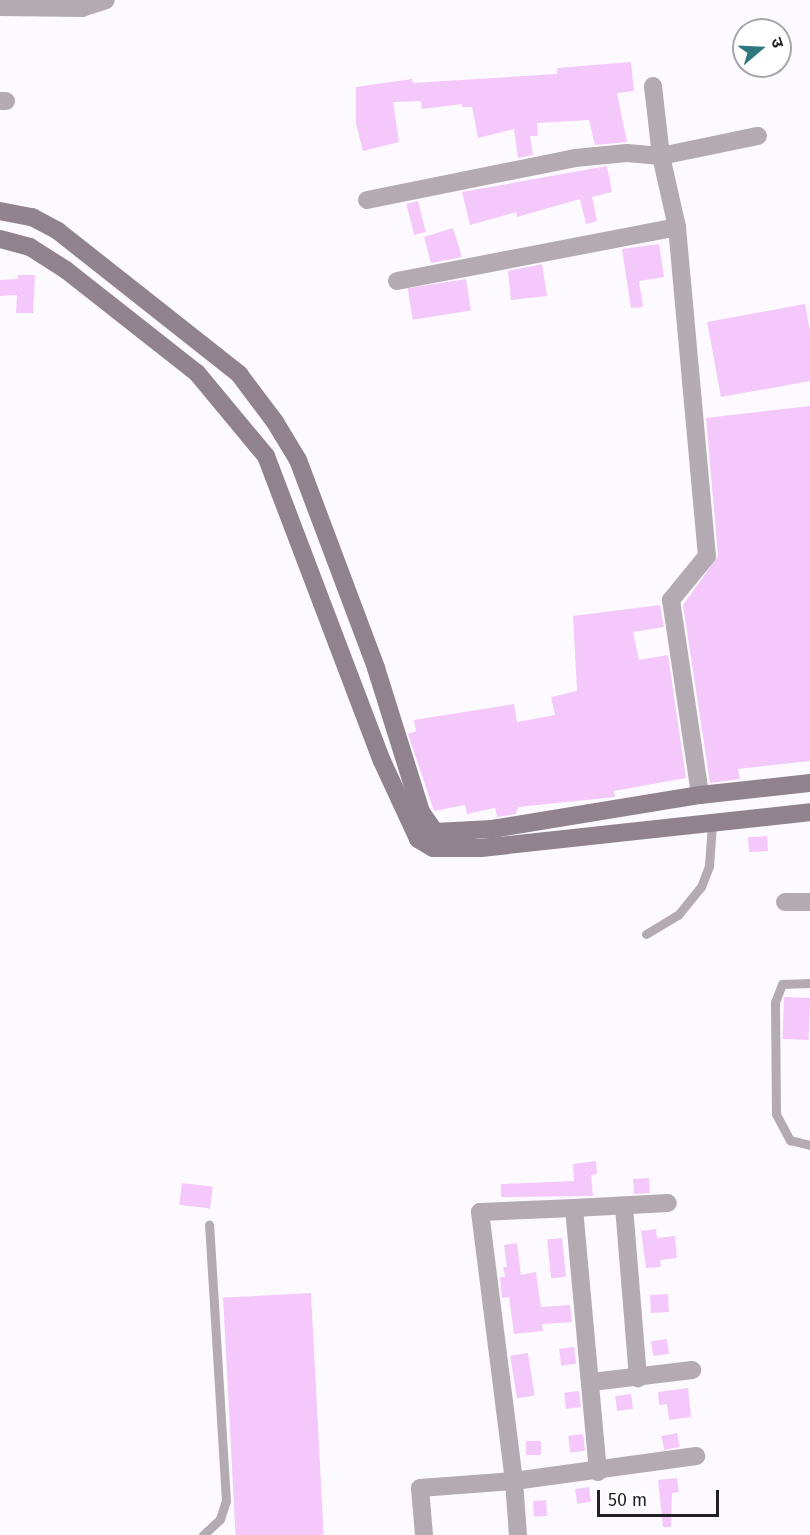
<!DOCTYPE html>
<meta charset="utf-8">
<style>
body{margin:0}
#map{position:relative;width:810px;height:1535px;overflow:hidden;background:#fcfaff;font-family:"Fira Sans","Noto Sans Devanagari",sans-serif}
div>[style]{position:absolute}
.building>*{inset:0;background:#f4c8fa;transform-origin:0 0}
.lane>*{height:9px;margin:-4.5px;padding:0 4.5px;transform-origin:4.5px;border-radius:4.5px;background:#b4aab1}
.street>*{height:18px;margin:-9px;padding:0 9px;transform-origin:9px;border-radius:9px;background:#b4aab1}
.secondary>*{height:18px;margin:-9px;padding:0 9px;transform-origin:9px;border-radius:9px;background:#91838e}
span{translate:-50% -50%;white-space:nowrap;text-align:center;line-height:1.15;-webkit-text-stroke:4.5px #fff;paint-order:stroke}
.north{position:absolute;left:732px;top:18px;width:60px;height:60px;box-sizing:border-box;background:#fff;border:2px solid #a7a5a9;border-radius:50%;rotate:71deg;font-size:16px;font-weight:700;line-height:24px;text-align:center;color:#221f27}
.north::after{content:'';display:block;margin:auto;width:21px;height:27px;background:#2f787f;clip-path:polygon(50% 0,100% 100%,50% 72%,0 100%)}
.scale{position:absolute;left:597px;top:1490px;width:122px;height:27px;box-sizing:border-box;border:3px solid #221f27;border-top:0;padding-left:8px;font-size:18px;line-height:21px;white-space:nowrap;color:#221f27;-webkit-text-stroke:4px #fff;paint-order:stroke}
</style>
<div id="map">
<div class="building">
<div style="clip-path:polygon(631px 62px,634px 91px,617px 93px,627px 142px,595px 145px,589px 120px,537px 123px,538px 136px,530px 136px,533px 155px,518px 158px,514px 129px,478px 138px,472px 107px,462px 107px,462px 104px,422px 109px,421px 101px,393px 102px,399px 142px,363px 151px,356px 124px,356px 87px,412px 79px,413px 83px,557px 74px,557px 68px)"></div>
<div style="clip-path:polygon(607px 166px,612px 192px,592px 197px,597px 221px,586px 224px,580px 199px,517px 217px,516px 212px,470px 225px,462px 192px)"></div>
<div style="left:418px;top:201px;width:32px;height:12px;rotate:76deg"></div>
<div style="clip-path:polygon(453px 228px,462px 257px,431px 263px,424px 237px)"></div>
<div style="clip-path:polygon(659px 244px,664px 277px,639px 281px,643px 307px,631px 308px,622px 249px)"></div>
<div style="clip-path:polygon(542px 264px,547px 296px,511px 300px,508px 271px)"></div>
<div style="clip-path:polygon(18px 275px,35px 275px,33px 313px,16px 313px,17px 295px,0 296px,0 280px,18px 279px)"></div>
<div style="left:466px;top:279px;width:32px;height:59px;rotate:81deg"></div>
<div style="clip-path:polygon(805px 304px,810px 331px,810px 381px,721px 397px,707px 322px)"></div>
<div style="clip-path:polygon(810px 406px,810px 761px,738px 769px,740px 779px,710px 783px,683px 605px,718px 556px,706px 418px)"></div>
<div style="clip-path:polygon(660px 605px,664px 627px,633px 632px,639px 660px,668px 655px,686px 778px,614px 791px,615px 797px,518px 807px,516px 814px,497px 817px,495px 808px,467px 814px,465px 805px,434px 811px,408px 734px,416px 731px,414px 720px,514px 704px,517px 722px,555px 715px,551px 697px,577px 691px,573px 616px)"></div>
<div style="left:767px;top:836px;width:15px;height:19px;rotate:86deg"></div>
<div style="left:784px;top:997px;width:26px;height:42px;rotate:2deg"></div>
<div style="clip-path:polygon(596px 1161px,597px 1174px,591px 1175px,593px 1196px,501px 1197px,501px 1184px,574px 1181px,573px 1164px)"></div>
<div style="left:649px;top:1178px;width:15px;height:16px;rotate:86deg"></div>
<div style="left:182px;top:1183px;width:31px;height:22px;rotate:7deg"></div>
<div style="clip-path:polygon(656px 1229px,657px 1238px,675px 1236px,677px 1258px,660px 1260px,661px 1267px,646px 1268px,641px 1231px)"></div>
<div style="left:562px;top:1238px;width:39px;height:15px;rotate:84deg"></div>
<div style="clip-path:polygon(517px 1243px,521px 1275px,536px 1272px,541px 1307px,570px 1305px,572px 1322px,542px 1324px,543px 1331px,514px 1334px,509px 1297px,502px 1298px,500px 1277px,505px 1277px,503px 1267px,507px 1267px,504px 1245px)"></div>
<div style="left:311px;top:1293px;width:242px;height:88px;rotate:87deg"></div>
<div style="left:668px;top:1294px;width:18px;height:18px;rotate:87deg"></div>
<div style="left:667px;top:1339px;width:15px;height:16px;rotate:82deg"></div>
<div style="left:574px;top:1347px;width:17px;height:15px;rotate:83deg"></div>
<div style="left:528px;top:1353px;width:43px;height:18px;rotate:81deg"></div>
<div style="clip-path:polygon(688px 1388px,691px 1417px,669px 1420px,667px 1404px,659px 1405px,658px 1392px)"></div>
<div style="left:579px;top:1391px;width:16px;height:15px;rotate:83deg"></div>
<div style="left:631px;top:1394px;width:15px;height:16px;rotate:82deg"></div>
<div style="left:677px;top:1433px;width:14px;height:16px;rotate:78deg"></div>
<div style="left:583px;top:1434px;width:17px;height:15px;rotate:83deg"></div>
<div style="left:526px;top:1441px;width:15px;height:14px"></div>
<div style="clip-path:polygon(677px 1478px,679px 1492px,672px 1493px,671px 1527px,663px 1527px,658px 1480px)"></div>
<div style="left:589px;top:1487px;width:15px;height:14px;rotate:82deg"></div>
<div style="left:546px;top:1500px;width:16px;height:13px;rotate:86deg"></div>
</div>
<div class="lane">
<div style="left:646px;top:934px;width:37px;rotate:-31deg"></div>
<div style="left:678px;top:915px;width:36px;rotate:-51deg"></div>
<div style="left:701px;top:887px;width:22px;rotate:-69deg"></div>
<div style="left:709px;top:866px;width:42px;rotate:-85.9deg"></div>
<div style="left:810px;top:983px;width:28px;rotate:178deg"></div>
<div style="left:782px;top:984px;width:19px;rotate:111deg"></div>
<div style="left:775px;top:1002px;width:112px;rotate:89.5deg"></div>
<div style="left:776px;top:1114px;width:30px;rotate:62deg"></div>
<div style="left:790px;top:1140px;width:21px;rotate:14deg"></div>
<div style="left:203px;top:1535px;width:23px;rotate:-43deg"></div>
<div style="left:220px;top:1519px;width:19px;rotate:-72deg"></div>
<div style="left:226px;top:1501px;width:277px;rotate:-93.5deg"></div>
</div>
<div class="street">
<div style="left:0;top:7px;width:82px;rotate:0.7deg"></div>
<div style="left:82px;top:8px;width:25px;rotate:-18deg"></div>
<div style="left:653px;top:86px;width:70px;rotate:83.5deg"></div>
<div style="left:661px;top:156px;width:73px;rotate:77.3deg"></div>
<div style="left:677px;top:227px;width:330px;rotate:84.8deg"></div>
<div style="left:707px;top:556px;width:57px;rotate:129.3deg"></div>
<div style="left:671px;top:600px;width:197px;rotate:81.5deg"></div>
<div style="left:0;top:101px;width:6px"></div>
<div style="left:367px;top:200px;width:212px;rotate:-11.4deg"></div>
<div style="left:575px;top:158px;width:52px;rotate:-5.5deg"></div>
<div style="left:627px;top:153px;width:34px;rotate:5deg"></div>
<div style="left:661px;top:156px;width:99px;rotate:-11.7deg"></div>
<div style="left:397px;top:281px;width:285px;rotate:-10.9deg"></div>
<div style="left:785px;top:902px;width:25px"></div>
<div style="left:624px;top:1207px;width:172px;rotate:85.3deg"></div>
<div style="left:574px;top:1208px;width:94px;rotate:177.6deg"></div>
<div style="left:480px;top:1212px;width:271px;rotate:82.8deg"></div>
<div style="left:514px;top:1481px;width:184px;rotate:-7.8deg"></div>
<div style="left:592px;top:1382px;width:101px;rotate:-6.8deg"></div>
<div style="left:598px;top:1472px;width:265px;rotate:-95.2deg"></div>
<div style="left:574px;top:1208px;width:94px;rotate:-3deg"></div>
<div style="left:424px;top:1535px;width:47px;rotate:-94.9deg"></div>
<div style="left:420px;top:1488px;width:94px;rotate:-4.3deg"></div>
<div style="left:514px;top:1481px;width:54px;rotate:85.8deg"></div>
</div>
<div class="secondary">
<div style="left:0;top:211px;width:33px;rotate:11deg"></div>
<div style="left:32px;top:217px;width:30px;rotate:28deg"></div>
<div style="left:58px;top:231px;width:231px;rotate:38.3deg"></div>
<div style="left:239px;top:374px;width:60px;rotate:53.1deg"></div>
<div style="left:275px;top:422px;width:44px;rotate:58.8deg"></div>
<div style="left:298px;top:460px;width:222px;rotate:69.4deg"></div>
<div style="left:376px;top:668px;width:151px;rotate:72.6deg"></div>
<div style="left:421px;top:812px;width:24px;rotate:55deg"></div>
<div style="left:435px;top:832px;width:57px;rotate:-3deg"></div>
<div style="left:492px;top:829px;width:211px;rotate:-9.3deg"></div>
<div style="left:700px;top:795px;width:111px;rotate:-6.2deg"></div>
<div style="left:0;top:239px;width:31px;rotate:15deg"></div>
<div style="left:30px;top:247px;width:43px;rotate:32.6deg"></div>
<div style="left:66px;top:270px;width:167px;rotate:38.2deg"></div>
<div style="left:197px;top:373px;width:108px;rotate:50.3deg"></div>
<div style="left:266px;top:456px;width:326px;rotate:69.2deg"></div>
<div style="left:382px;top:761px;width:86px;rotate:65.2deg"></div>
<div style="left:418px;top:839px;width:17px;rotate:31deg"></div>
<div style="left:433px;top:848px;width:48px"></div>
<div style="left:481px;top:848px;width:331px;rotate:-6.2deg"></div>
</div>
<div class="north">उ</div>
<div class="scale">50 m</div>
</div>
